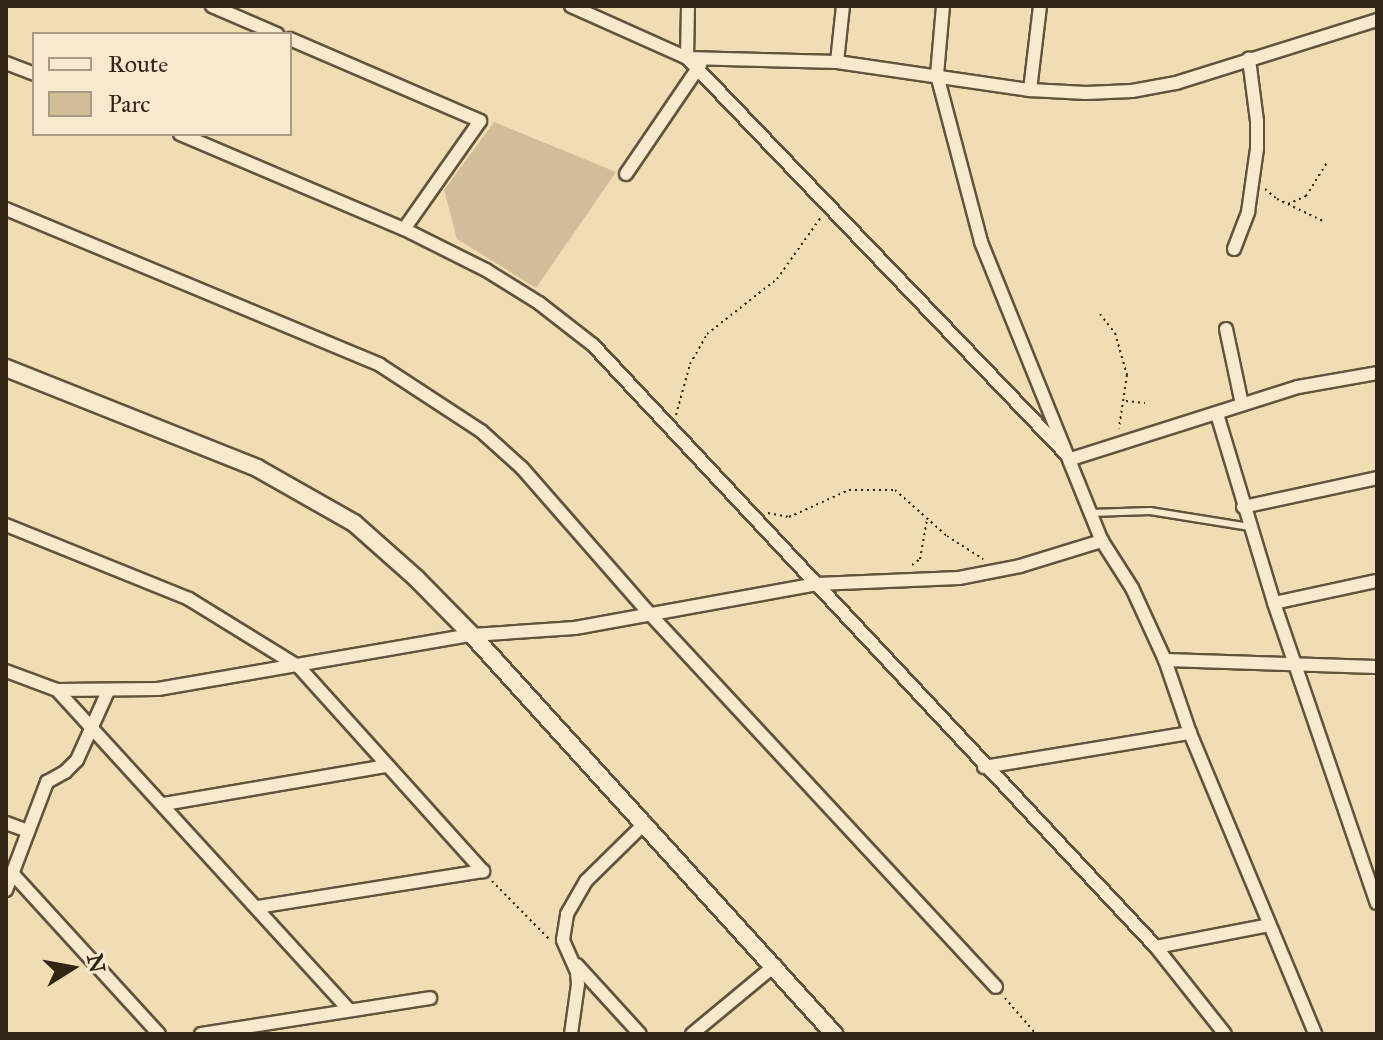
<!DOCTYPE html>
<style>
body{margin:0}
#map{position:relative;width:1383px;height:1040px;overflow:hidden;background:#f1ddb3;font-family:"IM FELL Great Primer",serif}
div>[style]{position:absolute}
.green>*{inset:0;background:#d1be98}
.path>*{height:2px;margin-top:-1px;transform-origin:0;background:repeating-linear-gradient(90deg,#322514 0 2px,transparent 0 6px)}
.roads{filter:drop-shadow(2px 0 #62533c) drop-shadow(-2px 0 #62533c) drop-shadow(0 2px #62533c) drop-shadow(0 -2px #62533c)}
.service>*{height:6px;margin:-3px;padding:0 3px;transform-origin:3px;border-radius:3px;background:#f6e9ce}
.minor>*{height:12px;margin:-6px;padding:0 6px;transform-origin:6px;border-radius:6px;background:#f6e9ce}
.tertiary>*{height:16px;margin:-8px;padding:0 8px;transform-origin:8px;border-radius:8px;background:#f6e9ce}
span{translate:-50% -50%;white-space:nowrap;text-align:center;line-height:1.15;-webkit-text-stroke:8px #f6e9ce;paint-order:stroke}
.frame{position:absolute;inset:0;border:8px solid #322514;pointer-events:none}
.legend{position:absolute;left:32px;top:32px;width:260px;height:104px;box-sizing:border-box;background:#f6e9ce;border:2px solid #a89b84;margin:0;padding:10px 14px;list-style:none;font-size:24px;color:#322514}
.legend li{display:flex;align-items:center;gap:16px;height:40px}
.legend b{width:40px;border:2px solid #a89b84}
.north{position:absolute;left:32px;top:928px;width:80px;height:80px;-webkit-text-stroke:6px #f6e9ce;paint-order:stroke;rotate:79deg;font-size:22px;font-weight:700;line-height:32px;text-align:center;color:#322514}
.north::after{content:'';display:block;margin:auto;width:28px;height:36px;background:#322514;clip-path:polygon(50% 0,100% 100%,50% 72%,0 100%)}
</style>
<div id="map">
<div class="green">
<div style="clip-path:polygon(494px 122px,616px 172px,536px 288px,457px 239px,444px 190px)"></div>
</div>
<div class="path">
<div style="left:1265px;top:189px;width:16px;rotate:40deg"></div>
<div style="left:1277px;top:199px;width:53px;rotate:25.6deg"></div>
<div style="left:1288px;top:204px;width:20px;rotate:-24deg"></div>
<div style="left:1306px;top:196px;width:41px;rotate:-57.8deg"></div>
<div style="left:1100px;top:314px;width:24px;rotate:52deg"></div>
<div style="left:1115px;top:333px;width:44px;rotate:74.1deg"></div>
<div style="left:1127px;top:375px;width:54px;rotate:98.6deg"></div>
<div style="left:1126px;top:401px;width:19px;rotate:6deg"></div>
<div style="left:676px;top:415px;width:53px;rotate:-74.6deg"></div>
<div style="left:690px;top:364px;width:34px;rotate:-60deg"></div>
<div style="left:707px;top:334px;width:89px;rotate:-38.2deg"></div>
<div style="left:777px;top:279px;width:76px;rotate:-54.6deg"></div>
<div style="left:768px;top:513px;width:21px;rotate:11deg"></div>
<div style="left:789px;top:517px;width:66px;rotate:-24.2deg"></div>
<div style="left:849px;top:490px;width:46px"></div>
<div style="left:895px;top:490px;width:69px;rotate:41.5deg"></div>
<div style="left:947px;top:536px;width:43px;rotate:32.6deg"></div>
<div style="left:912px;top:565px;width:10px;rotate:-37deg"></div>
<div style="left:920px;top:559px;width:40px;rotate:-80deg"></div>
<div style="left:492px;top:881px;width:81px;rotate:45.5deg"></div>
<div style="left:1005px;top:998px;width:48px;rotate:49.3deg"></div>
</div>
<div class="roads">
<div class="service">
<div style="left:1091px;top:513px;width:59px;rotate:-1.9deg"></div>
<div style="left:1150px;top:511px;width:101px;rotate:9.1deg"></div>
</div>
<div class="minor">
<div style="left:212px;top:6px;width:71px;rotate:23.3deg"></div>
<div style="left:571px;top:6px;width:127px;rotate:24.1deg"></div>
<div style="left:687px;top:58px;width:150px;rotate:1.5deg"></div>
<div style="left:837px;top:62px;width:195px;rotate:8.3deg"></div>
<div style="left:1030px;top:90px;width:56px;rotate:3.1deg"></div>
<div style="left:1086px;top:93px;width:46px;rotate:-2.5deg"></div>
<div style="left:1132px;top:91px;width:45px;rotate:-10.3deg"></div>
<div style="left:1176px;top:83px;width:211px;rotate:-17.4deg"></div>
<div style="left:688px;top:6px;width:52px;rotate:91.1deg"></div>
<div style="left:687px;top:58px;width:555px;rotate:46.24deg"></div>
<div style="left:1071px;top:459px;width:238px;rotate:-17.6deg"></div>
<div style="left:1298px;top:387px;width:80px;rotate:-10deg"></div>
<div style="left:943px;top:6px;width:69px;rotate:95deg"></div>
<div style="left:937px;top:75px;width:173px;rotate:75.2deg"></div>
<div style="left:981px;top:242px;width:323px;rotate:68deg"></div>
<div style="left:1102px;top:541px;width:56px;rotate:57.4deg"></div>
<div style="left:1132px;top:588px;width:79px;rotate:65.4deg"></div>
<div style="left:1165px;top:660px;width:77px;rotate:71.1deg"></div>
<div style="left:1190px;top:733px;width:326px;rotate:67.4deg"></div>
<div style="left:290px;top:39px;width:207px;rotate:23.3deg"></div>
<div style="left:480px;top:121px;width:132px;rotate:125.1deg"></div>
<div style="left:837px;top:62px;width:56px;rotate:-83.9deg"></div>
<div style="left:6px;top:63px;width:30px;rotate:21deg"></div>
<div style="left:1030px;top:90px;width:85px;rotate:-83.2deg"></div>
<div style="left:180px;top:134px;width:243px;rotate:23deg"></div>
<div style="left:404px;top:229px;width:92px;rotate:26.6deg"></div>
<div style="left:486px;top:270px;width:62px;rotate:31.9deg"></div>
<div style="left:539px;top:303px;width:68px;rotate:37.9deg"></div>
<div style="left:593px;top:345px;width:824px;rotate:46.92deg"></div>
<div style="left:1156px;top:947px;width:111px;rotate:51.6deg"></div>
<div style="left:626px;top:174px;width:132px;rotate:-55.8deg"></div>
<div style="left:6px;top:209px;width:405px;rotate:22.6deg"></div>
<div style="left:380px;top:365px;width:121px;rotate:33.2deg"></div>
<div style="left:481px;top:431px;width:55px;rotate:42.1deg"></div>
<div style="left:522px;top:468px;width:193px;rotate:48.8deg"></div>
<div style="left:649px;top:613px;width:510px;rotate:47.14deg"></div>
<div style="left:1234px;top:249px;width:40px;rotate:-69deg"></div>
<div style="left:1248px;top:212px;width:64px;rotate:-81.9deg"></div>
<div style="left:1257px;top:149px;width:28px;rotate:-90deg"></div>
<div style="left:1257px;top:121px;width:63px;rotate:-97.4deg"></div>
<div style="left:1226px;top:329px;width:77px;rotate:78deg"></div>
<div style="left:1217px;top:414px;width:197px;rotate:73.2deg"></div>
<div style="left:1274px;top:603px;width:317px;rotate:71.1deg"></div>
<div style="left:1243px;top:507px;width:137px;rotate:-12.2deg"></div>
<div style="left:6px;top:525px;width:197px;rotate:22deg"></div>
<div style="left:189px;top:599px;width:129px;rotate:31.7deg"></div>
<div style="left:299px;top:667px;width:275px;rotate:48deg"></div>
<div style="left:1274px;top:603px;width:105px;rotate:-12.1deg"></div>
<div style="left:1165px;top:660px;width:212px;rotate:1.9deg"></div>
<div style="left:6px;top:671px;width:54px;rotate:20.4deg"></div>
<div style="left:57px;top:690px;width:101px;rotate:-0.6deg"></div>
<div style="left:158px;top:689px;width:319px;rotate:-9.8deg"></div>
<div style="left:472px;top:635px;width:103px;rotate:-3.9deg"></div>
<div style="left:575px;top:628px;width:246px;rotate:-10.3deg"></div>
<div style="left:817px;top:584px;width:142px;rotate:-2.4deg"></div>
<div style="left:959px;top:578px;width:62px;rotate:-11.1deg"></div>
<div style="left:1020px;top:566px;width:86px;rotate:-17deg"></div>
<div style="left:57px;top:690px;width:433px;rotate:47.6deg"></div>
<div style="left:984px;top:767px;width:209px;rotate:-9.4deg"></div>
<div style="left:164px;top:804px;width:226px;rotate:-9.7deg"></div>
<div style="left:6px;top:823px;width:23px;rotate:20deg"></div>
<div style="left:12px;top:873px;width:218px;rotate:47.6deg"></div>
<div style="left:6px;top:890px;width:116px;rotate:-69.2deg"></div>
<div style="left:47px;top:782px;width:21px;rotate:-29deg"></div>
<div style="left:65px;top:772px;width:17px;rotate:-45deg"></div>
<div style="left:77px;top:760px;width:76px;rotate:-65.8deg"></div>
<div style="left:258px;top:907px;width:228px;rotate:-9.1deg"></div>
<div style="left:1156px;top:947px;width:115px;rotate:-11deg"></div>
<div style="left:577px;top:965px;width:93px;rotate:47.6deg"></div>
<div style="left:201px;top:1034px;width:232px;rotate:-8.9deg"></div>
<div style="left:571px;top:1034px;width:50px;rotate:-82deg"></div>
<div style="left:578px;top:984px;width:12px;rotate:-95deg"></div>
<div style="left:577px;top:972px;width:35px;rotate:-114deg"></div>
<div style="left:563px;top:940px;width:26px;rotate:-81deg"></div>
<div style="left:567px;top:914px;width:38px;rotate:-60deg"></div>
<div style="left:586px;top:881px;width:83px;rotate:-44.5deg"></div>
<div style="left:692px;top:1034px;width:108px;rotate:-39.7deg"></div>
</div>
<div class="tertiary">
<div style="left:6px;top:368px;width:270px;rotate:21.7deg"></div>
<div style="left:257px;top:468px;width:112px;rotate:29.6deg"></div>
<div style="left:354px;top:523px;width:84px;rotate:41.6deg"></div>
<div style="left:417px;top:579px;width:78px;rotate:45.5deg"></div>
<div style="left:472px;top:635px;width:539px;rotate:47.78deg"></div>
</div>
</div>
<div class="frame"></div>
<ul class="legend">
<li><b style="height:10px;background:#f6e9ce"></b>Route</li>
<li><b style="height:22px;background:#d1be98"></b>Parc</li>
</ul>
<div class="north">N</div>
</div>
